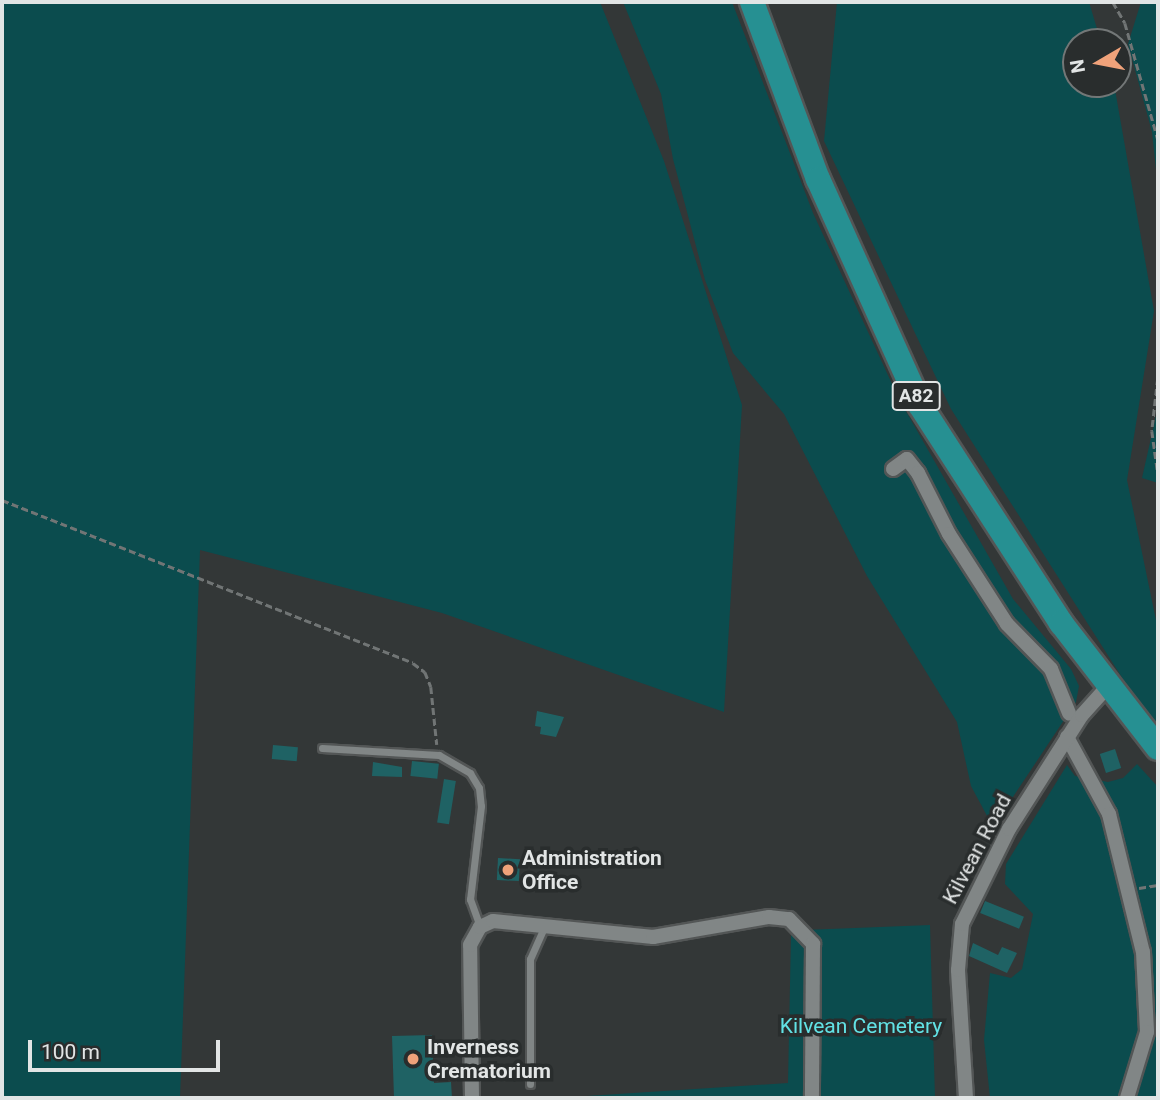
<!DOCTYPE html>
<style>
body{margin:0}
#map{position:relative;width:1160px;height:1100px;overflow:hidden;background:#333737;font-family:Roboto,sans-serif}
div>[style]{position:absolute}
.green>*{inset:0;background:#0b4c4e}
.building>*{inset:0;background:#1f6264;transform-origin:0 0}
.path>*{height:2.5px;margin-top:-1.25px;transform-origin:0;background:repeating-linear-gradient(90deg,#717575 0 7px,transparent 0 10.5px)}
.roads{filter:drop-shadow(2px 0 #535656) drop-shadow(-2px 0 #535656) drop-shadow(0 2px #535656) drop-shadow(0 -2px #535656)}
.service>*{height:7px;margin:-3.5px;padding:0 3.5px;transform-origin:3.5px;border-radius:3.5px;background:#818686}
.minor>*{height:14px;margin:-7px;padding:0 7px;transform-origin:7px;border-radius:7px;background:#818686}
.trunk>*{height:24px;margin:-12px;padding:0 12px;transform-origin:12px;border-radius:12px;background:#269092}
.dots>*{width:19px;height:19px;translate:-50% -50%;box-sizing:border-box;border:4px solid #292d2d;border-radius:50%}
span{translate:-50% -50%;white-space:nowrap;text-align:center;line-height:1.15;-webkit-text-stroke:7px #292d2d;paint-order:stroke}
.shield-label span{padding:2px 5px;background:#292d2d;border:2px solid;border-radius:5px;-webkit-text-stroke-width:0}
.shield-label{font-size:19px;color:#e2e5e5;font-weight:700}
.street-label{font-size:21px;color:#e2e5e5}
.poi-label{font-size:21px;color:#e2e5e5;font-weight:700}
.left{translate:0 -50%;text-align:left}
.park-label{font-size:21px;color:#62e2e5}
.frame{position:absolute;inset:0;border:4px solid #e2e5e5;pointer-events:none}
.north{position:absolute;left:1062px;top:28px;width:70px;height:70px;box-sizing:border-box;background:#292d2d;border:2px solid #737777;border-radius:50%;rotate:260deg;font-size:19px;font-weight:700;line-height:28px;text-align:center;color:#e2e5e5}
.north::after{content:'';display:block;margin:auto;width:24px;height:32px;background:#f0a27a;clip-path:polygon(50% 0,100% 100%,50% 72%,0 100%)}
.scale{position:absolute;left:28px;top:1040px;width:192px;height:32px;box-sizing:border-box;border:4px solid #e2e5e5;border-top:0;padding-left:9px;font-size:21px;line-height:24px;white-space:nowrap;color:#e2e5e5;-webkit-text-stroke:5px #292d2d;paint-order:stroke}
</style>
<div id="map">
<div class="green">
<div style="clip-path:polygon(2px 2px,600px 2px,664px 161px,742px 405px,724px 712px,442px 613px,200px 550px,180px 1098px,2px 1098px)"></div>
<div style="clip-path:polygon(623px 2px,732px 2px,813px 213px,899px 399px,1013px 599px,1071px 669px,1079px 686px,1076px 702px,993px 827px,971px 786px,957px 722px,867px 576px,784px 414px,733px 353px,705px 280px,673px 159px,661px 94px)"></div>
<div style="clip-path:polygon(837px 2px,1089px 2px,1101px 42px,1076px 42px,1076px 84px,1114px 84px,1154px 311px,1127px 480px,1158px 630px,1158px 734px,951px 409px,824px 141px)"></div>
<div style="clip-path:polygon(1141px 2px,1158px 2px,1158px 188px,1152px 132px,1128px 44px)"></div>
<div style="clip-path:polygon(1158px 407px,1158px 483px,1142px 478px)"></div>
<div style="clip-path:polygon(1137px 764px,1158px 787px,1158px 1098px,990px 1098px,984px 1040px,990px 973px,1011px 978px,1022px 969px,1033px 914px,1005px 884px,1006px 864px,1067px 765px,1075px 776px,1108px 782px,1123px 778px)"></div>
<div style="clip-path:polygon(930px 925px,935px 1098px,556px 1098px,788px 1083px,791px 935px,804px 930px)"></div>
</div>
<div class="building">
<div style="clip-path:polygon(537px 711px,564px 717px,556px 737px,540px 734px,541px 727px,535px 726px)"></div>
<div style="left:273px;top:745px;width:25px;height:14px;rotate:5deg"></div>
<div style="left:1115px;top:749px;width:20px;height:16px;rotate:72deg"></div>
<div style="left:412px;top:761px;width:27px;height:15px;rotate:6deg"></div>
<div style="clip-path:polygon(373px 762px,402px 767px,402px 777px,372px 776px)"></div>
<div style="left:444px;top:779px;width:12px;height:44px;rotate:9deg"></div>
<div style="left:498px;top:858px;width:22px;height:22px;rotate:3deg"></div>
<div style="left:985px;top:901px;width:42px;height:13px;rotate:22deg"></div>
<div style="clip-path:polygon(973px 943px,998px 955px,1002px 947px,1017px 953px,1007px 973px,969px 956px)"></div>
<div style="clip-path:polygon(432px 1035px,434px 1083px,451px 1082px,452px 1098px,394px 1098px,392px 1036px)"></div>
</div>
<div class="path">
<div style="left:1113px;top:2px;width:24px;rotate:60deg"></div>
<div style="left:1125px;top:23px;width:122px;rotate:74.2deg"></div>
<div style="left:1158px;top:378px;width:53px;rotate:96.5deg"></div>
<div style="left:1152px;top:431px;width:43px;rotate:82.1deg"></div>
<div style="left:2px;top:500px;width:442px;rotate:21.6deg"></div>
<div style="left:413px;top:663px;width:15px;rotate:37deg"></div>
<div style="left:425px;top:672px;width:16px;rotate:68deg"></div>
<div style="left:431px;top:687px;width:58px;rotate:84.1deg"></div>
<div style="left:1139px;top:888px;width:19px;rotate:-9deg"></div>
</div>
<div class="roads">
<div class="service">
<div style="left:322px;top:748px;width:117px;rotate:3.4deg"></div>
<div style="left:439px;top:755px;width:36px;rotate:30deg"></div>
<div style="left:470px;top:773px;width:17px;rotate:59deg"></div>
<div style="left:479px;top:788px;width:18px;rotate:84deg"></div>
<div style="left:481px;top:806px;width:94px;rotate:96.7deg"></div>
<div style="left:470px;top:899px;width:30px;rotate:70deg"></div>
<div style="left:530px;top:1084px;width:125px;rotate:-90deg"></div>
<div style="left:530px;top:959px;width:35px;rotate:-66deg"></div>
</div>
<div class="minor">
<div style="left:893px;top:469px;width:17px;rotate:-36deg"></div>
<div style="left:907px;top:459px;width:18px;rotate:52deg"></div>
<div style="left:918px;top:473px;width:68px;rotate:63.1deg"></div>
<div style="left:949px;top:534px;width:107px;rotate:57.2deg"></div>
<div style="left:1007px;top:624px;width:63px;rotate:45.6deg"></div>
<div style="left:1051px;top:669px;width:48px;rotate:67.8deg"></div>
<div style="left:1067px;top:737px;width:88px;rotate:61.4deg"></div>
<div style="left:1109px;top:814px;width:142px;rotate:76.2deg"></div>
<div style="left:1143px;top:952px;width:80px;rotate:87.1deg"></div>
<div style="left:1147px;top:1032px;width:69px;rotate:106.9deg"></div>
<div style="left:472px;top:1098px;width:153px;rotate:-90.7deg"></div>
<div style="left:470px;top:945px;width:21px;rotate:-61deg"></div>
<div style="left:480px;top:927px;width:14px;rotate:-25deg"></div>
<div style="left:493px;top:921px;width:161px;rotate:5.7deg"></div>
<div style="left:653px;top:937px;width:118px;rotate:-9.8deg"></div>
<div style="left:769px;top:917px;width:20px;rotate:6deg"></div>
<div style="left:789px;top:919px;width:35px;rotate:46deg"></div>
<div style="left:813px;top:944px;width:154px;rotate:90.4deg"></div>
<div style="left:966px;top:1098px;width:128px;rotate:-93.6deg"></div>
<div style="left:958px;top:970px;width:46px;rotate:-85deg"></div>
<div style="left:962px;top:924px;width:106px;rotate:-63.7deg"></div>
<div style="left:1009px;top:829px;width:135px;rotate:-57.4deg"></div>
<div style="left:1082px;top:715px;width:38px;rotate:-48deg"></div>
</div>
<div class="trunk">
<div style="left:752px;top:2px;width:189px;rotate:69.6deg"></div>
<div style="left:818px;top:179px;width:248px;rotate:65.7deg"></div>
<div style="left:920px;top:405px;width:260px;rotate:57.1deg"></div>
<div style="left:1061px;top:623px;width:158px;rotate:52.2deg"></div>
</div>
</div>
<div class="dots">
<div style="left:508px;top:870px;background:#f0a27a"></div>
<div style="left:413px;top:1059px;background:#f0a27a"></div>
</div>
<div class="shield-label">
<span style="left:916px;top:396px">A82</span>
</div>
<div class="street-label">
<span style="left:977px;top:849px;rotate:-62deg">Kilvean Road</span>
</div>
<div class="poi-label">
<span class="left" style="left:522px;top:870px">Administration<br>Office</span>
<span class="left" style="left:427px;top:1059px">Inverness<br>Crematorium</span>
</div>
<div class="park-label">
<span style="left:861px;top:1026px">Kilvean Cemetery</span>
</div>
<div class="frame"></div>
<div class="north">N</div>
<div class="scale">100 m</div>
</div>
